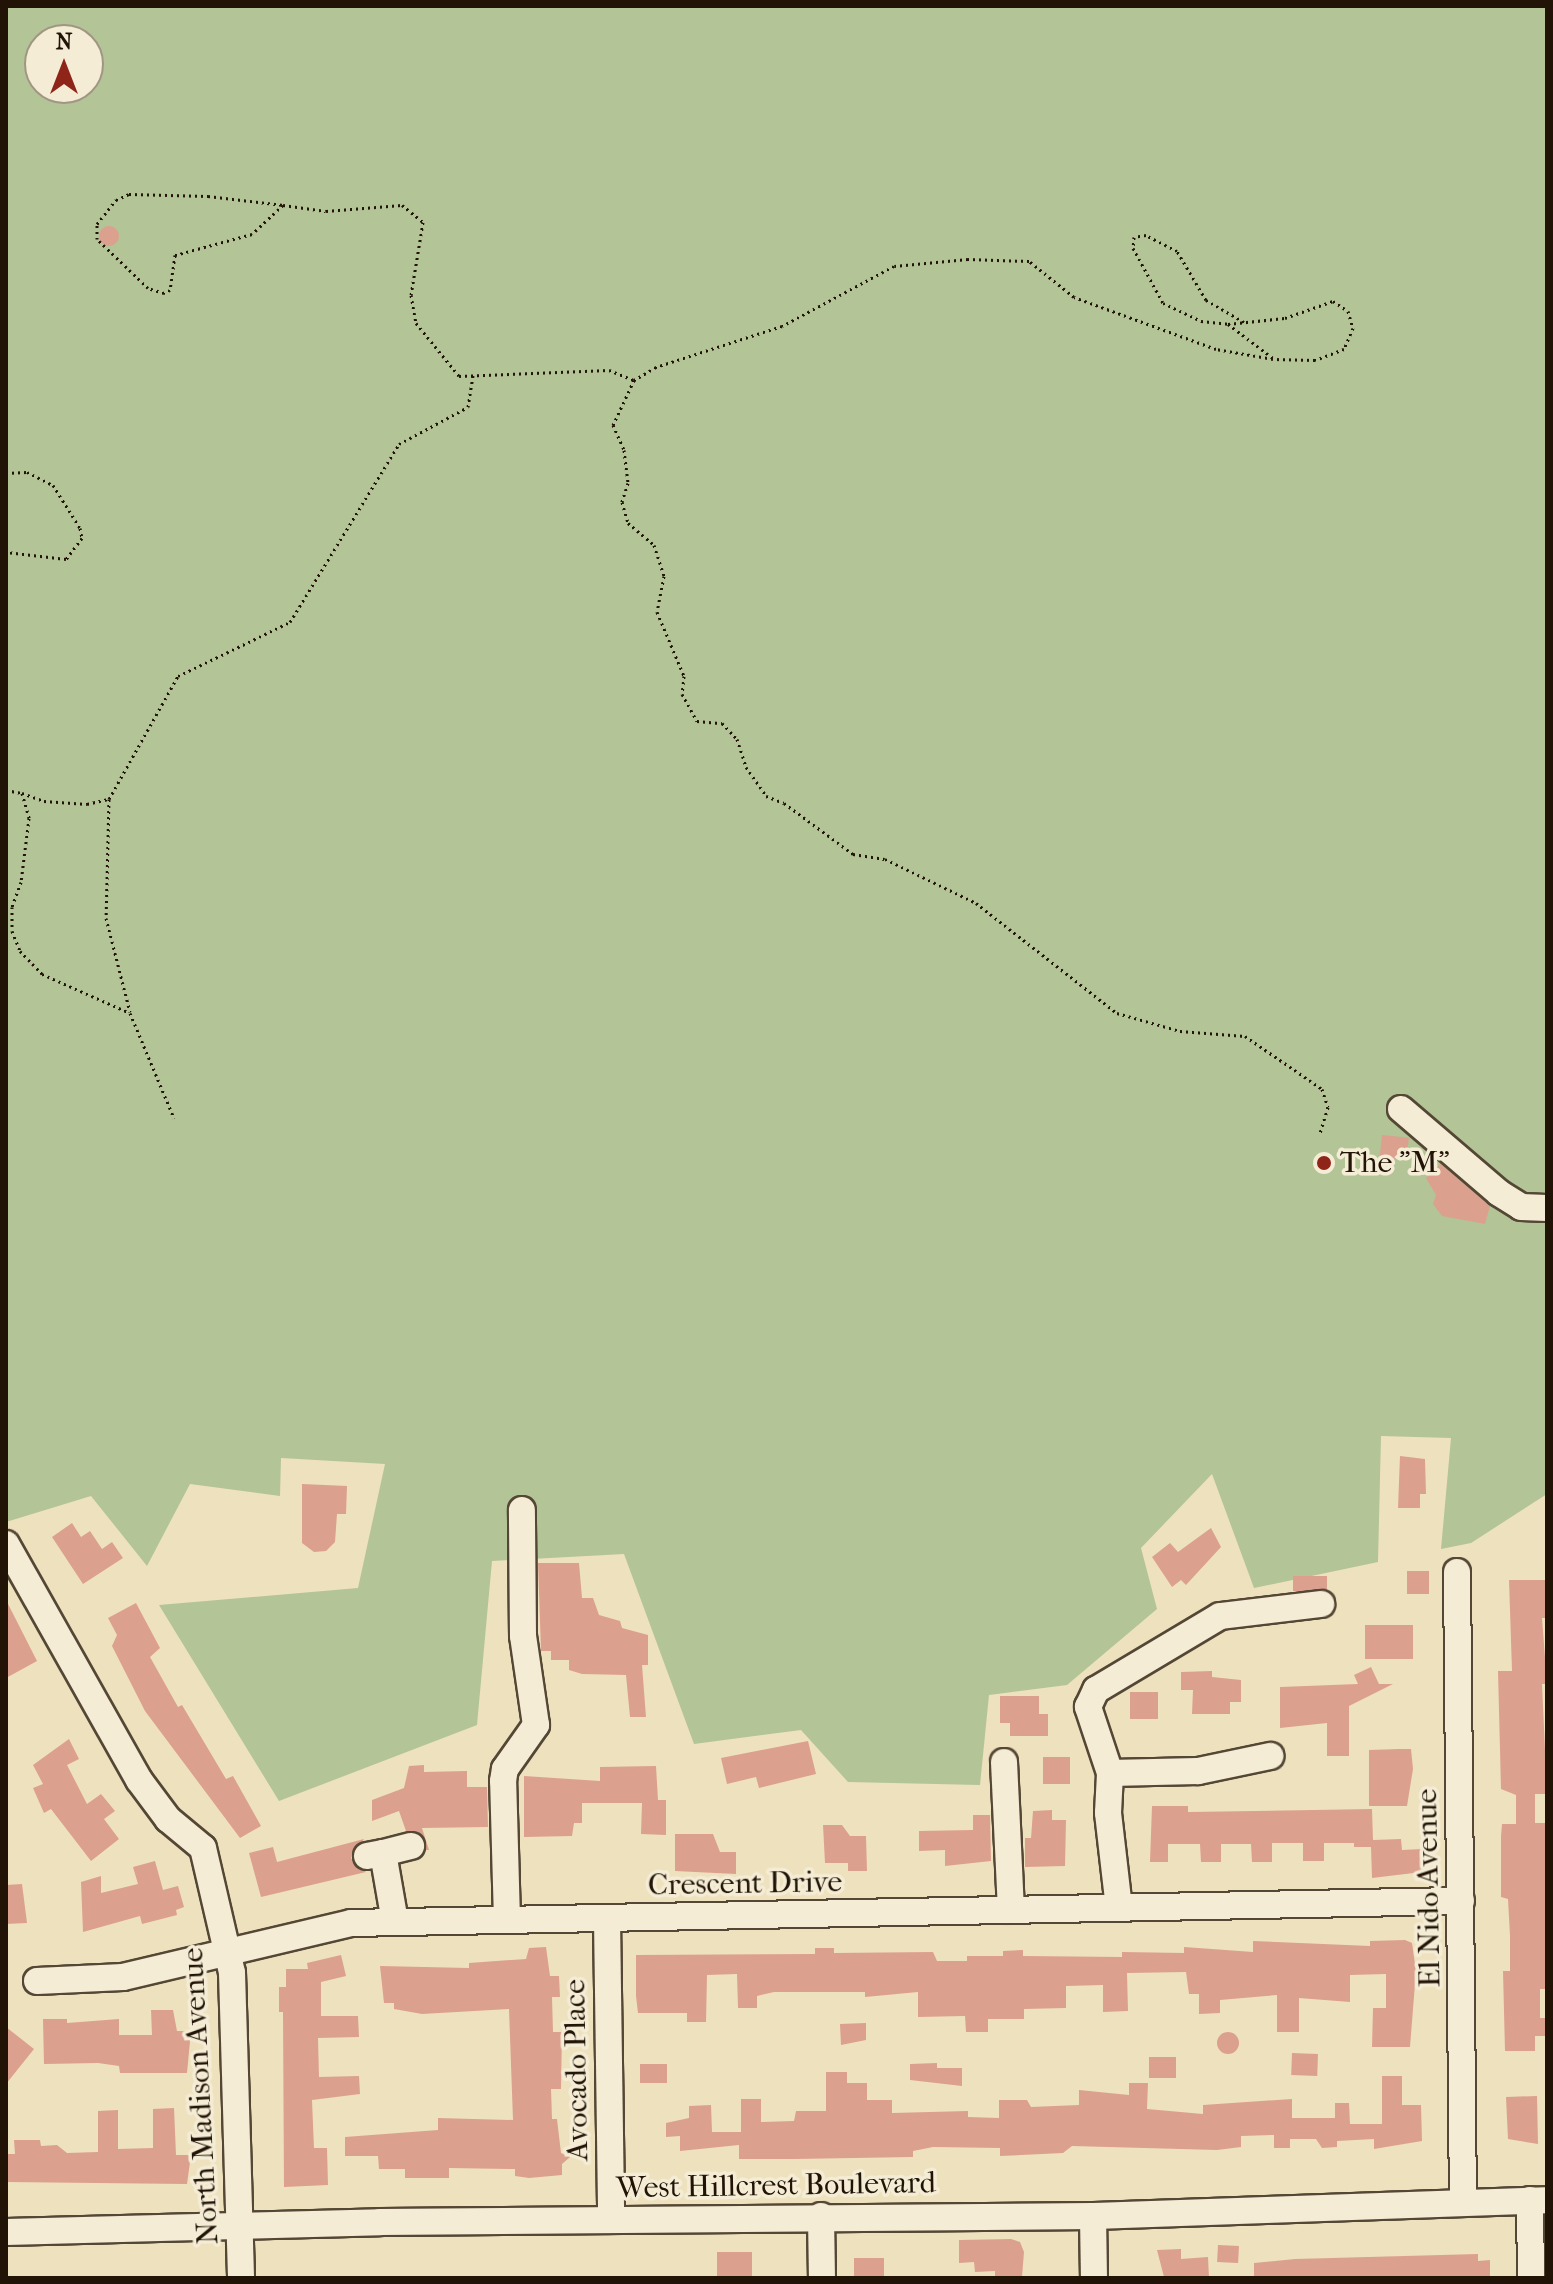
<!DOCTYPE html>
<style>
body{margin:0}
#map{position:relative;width:1553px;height:2284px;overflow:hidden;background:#eee1be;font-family:"IM FELL French Canon",serif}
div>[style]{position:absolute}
.green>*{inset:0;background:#b3c496}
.building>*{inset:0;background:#dca08e;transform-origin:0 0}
.round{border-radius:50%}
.path>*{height:3px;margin-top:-1.5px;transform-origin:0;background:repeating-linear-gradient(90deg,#211407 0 2px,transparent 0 6px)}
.roads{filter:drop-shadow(2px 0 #544735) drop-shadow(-2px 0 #544735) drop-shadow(0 2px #544735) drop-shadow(0 -2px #544735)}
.minor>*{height:26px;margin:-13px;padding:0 13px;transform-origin:13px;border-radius:13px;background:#f4ecd5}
.dots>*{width:22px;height:22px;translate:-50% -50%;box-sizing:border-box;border:4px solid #f4ecd5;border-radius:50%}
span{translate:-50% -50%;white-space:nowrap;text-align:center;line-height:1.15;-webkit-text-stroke:7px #f4ecd5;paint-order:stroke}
.poi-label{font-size:30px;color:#211407}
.left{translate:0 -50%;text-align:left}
.street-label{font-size:30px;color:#211407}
.frame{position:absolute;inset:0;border:8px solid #211407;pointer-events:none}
.north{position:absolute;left:24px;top:24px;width:80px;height:80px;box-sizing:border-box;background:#f4ecd5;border:2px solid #a09683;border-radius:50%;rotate:0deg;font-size:22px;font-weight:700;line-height:32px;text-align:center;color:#211407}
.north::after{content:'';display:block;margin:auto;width:28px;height:36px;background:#8f2418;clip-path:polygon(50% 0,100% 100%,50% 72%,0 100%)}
</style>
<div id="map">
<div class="green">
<div style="clip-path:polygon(evenodd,6px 6px,1547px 6px,1547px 1494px,1471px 1543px,1441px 1549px,1451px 1438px,1381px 1436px,1378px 1562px,1254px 1588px,1212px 1474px,1141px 1548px,1157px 1609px,1067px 1685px,989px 1695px,980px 1785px,848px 1782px,801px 1730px,694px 1744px,624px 1554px,492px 1561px,477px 1725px,279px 1801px,159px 1605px,358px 1588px,385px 1464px,281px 1458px,280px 1496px,190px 1484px,147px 1566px,91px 1496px,6px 1522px,6px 6px,40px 40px,88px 40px,88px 88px,40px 88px,40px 40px)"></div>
</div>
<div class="building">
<div class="round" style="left:99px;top:226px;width:20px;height:20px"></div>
<div style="left:1382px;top:1135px;width:27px;height:22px;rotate:6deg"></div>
<div style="clip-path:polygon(1441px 1164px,1490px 1206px,1485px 1224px,1442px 1216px,1433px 1204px,1436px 1195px,1426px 1178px)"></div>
<div style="clip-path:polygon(1400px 1456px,1425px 1459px,1426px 1494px,1420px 1494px,1420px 1508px,1398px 1508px)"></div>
<div style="clip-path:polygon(302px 1484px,347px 1486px,346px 1514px,337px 1514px,335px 1542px,326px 1551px,314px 1552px,302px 1543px)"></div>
<div style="clip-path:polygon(72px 1523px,81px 1537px,90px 1531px,102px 1549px,112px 1542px,123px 1558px,83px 1584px,52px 1537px)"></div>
<div style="clip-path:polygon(1211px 1528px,1221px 1547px,1186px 1585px,1181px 1580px,1172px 1587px,1152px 1557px,1170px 1543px,1178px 1552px)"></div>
<div style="clip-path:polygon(538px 1563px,579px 1563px,582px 1598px,593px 1598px,599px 1615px,620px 1621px,622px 1628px,648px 1635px,648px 1665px,642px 1665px,646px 1717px,630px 1717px,626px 1675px,582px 1674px,569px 1670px,569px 1660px,551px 1660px,551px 1651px,541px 1651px)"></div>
<div style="left:1407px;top:1571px;width:22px;height:23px"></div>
<div style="left:1293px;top:1576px;width:34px;height:15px"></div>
<div style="clip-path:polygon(1509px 1580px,1547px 1580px,1547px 1618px,1542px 1618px,1547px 1684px,1542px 1684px,1547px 1794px,1535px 1794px,1535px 1823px,1547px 1823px,1547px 1989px,1540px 1989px,1540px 2018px,1546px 2018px,1546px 2036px,1535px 2036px,1535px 2051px,1505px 2051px,1503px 1971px,1510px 1971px,1510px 1936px,1508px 1899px,1501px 1897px,1501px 1836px,1502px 1824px,1516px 1824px,1516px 1795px,1501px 1789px,1498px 1671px,1512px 1671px)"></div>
<div style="clip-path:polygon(6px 1600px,37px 1661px,6px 1678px)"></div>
<div style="clip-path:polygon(136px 1603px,160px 1648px,150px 1657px,178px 1707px,182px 1705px,226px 1779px,233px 1776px,261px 1826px,240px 1838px,145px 1711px,112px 1646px,117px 1635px,108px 1618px)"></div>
<div style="left:1413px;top:1625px;width:34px;height:48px;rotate:90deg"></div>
<div style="clip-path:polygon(1371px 1667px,1379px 1684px,1393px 1684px,1349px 1706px,1349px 1756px,1327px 1756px,1327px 1723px,1280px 1728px,1280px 1687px,1358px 1684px,1354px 1675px)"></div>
<div style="clip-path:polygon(1212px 1671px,1212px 1677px,1241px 1680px,1241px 1702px,1230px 1702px,1230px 1714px,1192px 1714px,1193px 1690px,1181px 1690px,1181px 1672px)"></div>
<div style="left:1130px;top:1692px;width:28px;height:27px"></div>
<div style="clip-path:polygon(1000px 1696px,1039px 1696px,1039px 1714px,1048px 1714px,1048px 1736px,1010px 1736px,1010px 1723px,1000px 1723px)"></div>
<div style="clip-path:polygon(69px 1739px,79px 1759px,67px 1765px,87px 1804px,101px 1794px,115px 1811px,104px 1819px,119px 1839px,91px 1861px,51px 1809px,44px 1813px,33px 1788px,43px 1784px,33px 1765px)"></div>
<div style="clip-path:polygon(808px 1741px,816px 1774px,759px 1788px,756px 1777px,727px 1784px,721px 1758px)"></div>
<div style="clip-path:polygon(1399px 1749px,1411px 1749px,1413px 1769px,1407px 1806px,1369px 1806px,1369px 1750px)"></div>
<div style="left:1043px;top:1757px;width:27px;height:27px"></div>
<div style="clip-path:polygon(424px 1765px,424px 1772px,467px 1771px,467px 1787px,487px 1787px,488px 1827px,422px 1828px,429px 1850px,426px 1850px,422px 1834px,406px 1831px,399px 1811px,372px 1821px,372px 1800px,404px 1788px,409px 1766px)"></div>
<div style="clip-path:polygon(656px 1766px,658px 1800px,666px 1800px,666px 1835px,641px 1834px,642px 1803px,582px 1803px,582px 1823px,574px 1823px,572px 1836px,524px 1837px,524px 1776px,600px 1781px,600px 1767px)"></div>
<div style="clip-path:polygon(1152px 1806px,1188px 1806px,1188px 1812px,1372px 1809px,1373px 1840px,1401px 1839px,1402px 1850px,1422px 1849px,1422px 1872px,1372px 1878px,1371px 1847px,1354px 1847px,1354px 1843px,1324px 1843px,1324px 1861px,1303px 1861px,1303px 1843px,1272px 1843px,1272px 1862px,1252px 1862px,1251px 1844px,1221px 1844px,1221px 1862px,1201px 1862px,1200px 1844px,1168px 1844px,1168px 1862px,1150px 1862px)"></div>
<div style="clip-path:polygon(1052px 1810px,1052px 1820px,1066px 1820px,1065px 1866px,1025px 1867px,1025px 1838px,1031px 1838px,1033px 1811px)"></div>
<div style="clip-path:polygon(973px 1815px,990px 1815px,991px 1861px,945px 1866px,945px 1850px,919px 1851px,919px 1831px,973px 1830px)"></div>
<div style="clip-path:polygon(823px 1825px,842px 1825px,850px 1836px,866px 1836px,867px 1871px,848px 1871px,848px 1863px,825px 1863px)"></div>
<div style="clip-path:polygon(675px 1834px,713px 1834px,720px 1852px,736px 1852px,736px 1874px,675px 1871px)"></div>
<div style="clip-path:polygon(364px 1839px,351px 1858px,366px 1872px,261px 1897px,249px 1853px,273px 1847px,277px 1862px)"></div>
<div style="clip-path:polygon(155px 1861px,163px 1890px,178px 1886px,184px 1907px,176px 1910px,177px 1915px,142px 1924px,140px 1916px,83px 1932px,81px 1882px,101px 1876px,101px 1893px,138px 1884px,133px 1867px)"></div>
<div style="clip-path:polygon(22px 1884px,27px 1923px,6px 1924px,6px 1885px)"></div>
<div style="clip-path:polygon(1405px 1940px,1412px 1943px,1416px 1971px,1410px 2047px,1372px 2047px,1373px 2008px,1386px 2008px,1386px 1974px,1350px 1975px,1350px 2002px,1299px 1998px,1299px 2032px,1277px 2032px,1277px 1995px,1220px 2000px,1220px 2013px,1199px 2014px,1199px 1994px,1189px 1994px,1186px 1972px,1127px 1973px,1128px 2011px,1103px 2012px,1103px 1985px,1066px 1986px,1066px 2008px,1024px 2009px,1024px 2019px,988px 2019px,988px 2032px,966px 2032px,965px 2016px,918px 2017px,918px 1992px,865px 1997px,865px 1992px,774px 1992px,757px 1996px,757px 2008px,738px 2008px,737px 1974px,707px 1975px,706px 2022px,687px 2022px,687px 2013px,638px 2013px,636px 1996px,636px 1955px,815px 1954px,815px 1948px,834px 1948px,834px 1953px,933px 1952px,937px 1961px,967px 1961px,967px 1956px,1003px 1956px,1003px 1951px,1023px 1950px,1023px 1956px,1122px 1957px,1122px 1952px,1184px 1953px,1184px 1947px,1253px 1952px,1253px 1941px,1370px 1946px,1370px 1941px)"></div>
<div style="clip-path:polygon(546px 1947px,550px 1976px,559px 1976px,560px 1997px,552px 1997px,553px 2032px,562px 2032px,561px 2089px,551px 2089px,552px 2119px,557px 2119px,561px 2153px,570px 2157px,562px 2164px,562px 2175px,529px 2178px,515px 2176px,515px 2169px,449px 2168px,449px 2178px,405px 2178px,405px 2169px,379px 2169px,378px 2156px,345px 2156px,345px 2137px,438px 2130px,438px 2118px,513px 2120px,509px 2009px,422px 2014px,394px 2009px,394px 2003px,384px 2003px,380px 1966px,469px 1968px,469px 1963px,526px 1959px,529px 1948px)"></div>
<div style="clip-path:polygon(341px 1955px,346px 1976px,321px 1982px,321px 2016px,358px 2016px,359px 2037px,318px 2038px,319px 2077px,359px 2076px,360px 2094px,312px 2100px,314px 2148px,327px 2148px,328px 2185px,284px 2187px,283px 2012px,279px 2012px,279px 1987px,286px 1987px,286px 1969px,308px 1969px,307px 1963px)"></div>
<div style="clip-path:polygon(151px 2010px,173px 2010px,177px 2031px,191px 2031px,187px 2073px,120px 2073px,119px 2066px,98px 2063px,44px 2064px,43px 2019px,67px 2019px,67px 2023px,119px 2019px,119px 2035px,152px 2035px)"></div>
<div style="clip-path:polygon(866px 2023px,866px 2040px,841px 2045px,840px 2024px)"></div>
<div style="clip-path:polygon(6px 2027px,34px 2049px,6px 2084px)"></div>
<div class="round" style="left:1217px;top:2032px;width:22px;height:22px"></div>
<div style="left:1292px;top:2053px;width:26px;height:22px;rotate:2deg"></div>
<div style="left:1149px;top:2057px;width:27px;height:21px"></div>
<div style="clip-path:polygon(937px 2063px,937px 2068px,962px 2068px,962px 2086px,910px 2080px,910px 2064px)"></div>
<div style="left:640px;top:2064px;width:27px;height:19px"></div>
<div style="clip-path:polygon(826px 2072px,847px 2072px,847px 2083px,867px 2083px,867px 2100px,892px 2100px,892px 2113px,968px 2111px,968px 2117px,999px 2118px,999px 2100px,1027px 2100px,1031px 2107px,1079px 2105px,1079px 2090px,1129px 2095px,1129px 2083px,1148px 2083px,1147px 2109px,1203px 2114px,1203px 2105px,1292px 2099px,1292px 2118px,1335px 2118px,1335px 2103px,1349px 2103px,1350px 2124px,1382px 2124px,1382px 2076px,1402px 2076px,1402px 2105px,1421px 2105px,1422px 2141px,1374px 2149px,1374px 2139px,1337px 2141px,1337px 2147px,1322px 2148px,1316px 2139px,1290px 2139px,1290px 2148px,1274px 2148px,1274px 2135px,1241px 2136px,1241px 2147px,1217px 2150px,1072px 2146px,1063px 2153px,1000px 2156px,1000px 2148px,933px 2147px,913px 2151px,913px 2157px,794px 2159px,739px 2159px,739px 2145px,680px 2151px,680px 2136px,666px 2137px,666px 2123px,689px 2118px,689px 2106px,711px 2105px,712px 2132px,741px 2132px,741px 2099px,761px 2099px,761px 2122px,794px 2121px,796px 2111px,826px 2111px)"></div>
<div style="clip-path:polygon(1537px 2096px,1538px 2144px,1508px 2139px,1506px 2097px)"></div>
<div style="clip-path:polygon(174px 2108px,176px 2155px,191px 2155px,187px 2184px,6px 2182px,6px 2154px,15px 2154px,14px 2140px,40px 2140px,41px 2146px,57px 2145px,67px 2153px,98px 2152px,98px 2111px,118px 2110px,118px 2149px,153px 2148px,153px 2109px)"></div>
<div style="clip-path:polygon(1011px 2239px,1020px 2242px,1024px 2252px,1022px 2277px,995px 2278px,995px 2271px,975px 2272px,974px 2262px,959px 2263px,959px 2240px)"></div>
<div style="left:1218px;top:2245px;width:21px;height:17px;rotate:3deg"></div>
<div style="clip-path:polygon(1181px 2249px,1181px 2259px,1208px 2257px,1209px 2278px,1164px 2277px,1157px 2250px)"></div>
<div style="left:717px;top:2252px;width:35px;height:26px"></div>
<div style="clip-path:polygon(1478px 2254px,1478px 2261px,1490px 2260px,1490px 2278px,1254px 2278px,1254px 2263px,1295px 2259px)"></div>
<div style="left:854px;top:2258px;width:30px;height:20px"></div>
</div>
<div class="path">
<div style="left:283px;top:205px;width:42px;rotate:136.9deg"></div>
<div style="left:252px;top:234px;width:80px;rotate:164.7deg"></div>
<div style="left:175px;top:255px;width:35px;rotate:98deg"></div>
<div style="left:170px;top:290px;width:7px;rotate:153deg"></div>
<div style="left:164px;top:293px;width:17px;rotate:-163deg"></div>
<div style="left:148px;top:288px;width:71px;rotate:-136.1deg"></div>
<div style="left:97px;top:239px;width:15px;rotate:-90deg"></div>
<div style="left:97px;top:224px;width:31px;rotate:-52deg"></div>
<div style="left:116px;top:200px;width:14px;rotate:-25deg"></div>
<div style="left:129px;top:194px;width:79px;rotate:1.5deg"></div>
<div style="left:208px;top:196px;width:76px;rotate:6.8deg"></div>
<div style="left:283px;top:205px;width:43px;rotate:7.9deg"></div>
<div style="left:326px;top:211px;width:76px;rotate:-4.5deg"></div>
<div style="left:402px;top:205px;width:27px;rotate:39deg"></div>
<div style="left:423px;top:222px;width:74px;rotate:99.3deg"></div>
<div style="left:411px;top:295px;width:28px;rotate:80deg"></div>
<div style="left:416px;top:323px;width:68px;rotate:50.9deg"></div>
<div style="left:459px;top:376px;width:150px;rotate:-2.3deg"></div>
<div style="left:609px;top:370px;width:27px;rotate:22deg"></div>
<div style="left:1244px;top:322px;width:44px;rotate:-149.9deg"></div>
<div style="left:1206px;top:300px;width:57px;rotate:-120.6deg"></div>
<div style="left:1177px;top:251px;width:35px;rotate:-153deg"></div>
<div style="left:1146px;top:235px;width:12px;rotate:171deg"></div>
<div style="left:1134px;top:237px;width:11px;rotate:95deg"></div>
<div style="left:1133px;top:248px;width:63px;rotate:61.4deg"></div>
<div style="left:1163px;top:303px;width:42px;rotate:25.3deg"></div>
<div style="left:1201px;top:321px;width:27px;rotate:6deg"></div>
<div style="left:1228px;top:324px;width:57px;rotate:-6deg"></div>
<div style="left:1285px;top:318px;width:51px;rotate:-19.5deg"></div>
<div style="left:1333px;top:301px;width:18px;rotate:34deg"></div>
<div style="left:1348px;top:311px;width:18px;rotate:74deg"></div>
<div style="left:1353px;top:328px;width:23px;rotate:113deg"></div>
<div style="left:1344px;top:349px;width:31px;rotate:159deg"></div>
<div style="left:1315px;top:360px;width:42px;rotate:-178.6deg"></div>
<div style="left:1273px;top:359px;width:58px;rotate:-170deg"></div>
<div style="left:1216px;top:349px;width:151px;rotate:-159.9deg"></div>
<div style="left:1074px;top:297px;width:58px;rotate:-141.3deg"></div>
<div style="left:1029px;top:261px;width:61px;rotate:-178.1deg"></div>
<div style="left:968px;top:259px;width:74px;rotate:174.6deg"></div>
<div style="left:894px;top:266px;width:127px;rotate:151.8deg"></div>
<div style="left:782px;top:326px;width:133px;rotate:162deg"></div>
<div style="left:656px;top:367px;width:26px;rotate:149deg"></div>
<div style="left:634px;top:380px;width:50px;rotate:115deg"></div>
<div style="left:613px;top:425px;width:27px;rotate:66deg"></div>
<div style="left:624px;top:450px;width:33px;rotate:83deg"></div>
<div style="left:628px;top:483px;width:20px;rotate:108deg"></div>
<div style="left:622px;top:502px;width:22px;rotate:74deg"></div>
<div style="left:628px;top:523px;width:34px;rotate:40deg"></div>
<div style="left:654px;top:545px;width:33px;rotate:72deg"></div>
<div style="left:664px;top:576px;width:37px;rotate:101deg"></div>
<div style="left:657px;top:612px;width:69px;rotate:67.1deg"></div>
<div style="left:684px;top:676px;width:18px;rotate:96deg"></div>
<div style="left:682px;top:694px;width:31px;rotate:61deg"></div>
<div style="left:697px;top:721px;width:25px;rotate:5deg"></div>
<div style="left:722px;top:723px;width:22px;rotate:47deg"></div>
<div style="left:737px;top:739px;width:29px;rotate:72deg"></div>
<div style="left:746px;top:767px;width:35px;rotate:55deg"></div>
<div style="left:766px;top:796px;width:19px;rotate:21deg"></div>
<div style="left:784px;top:803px;width:86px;rotate:36.5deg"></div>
<div style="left:853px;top:854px;width:32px;rotate:9deg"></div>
<div style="left:885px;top:859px;width:101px;rotate:25.8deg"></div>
<div style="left:976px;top:903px;width:179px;rotate:38deg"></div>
<div style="left:1117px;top:1013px;width:66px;rotate:15.9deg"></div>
<div style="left:1180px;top:1031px;width:65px;rotate:4.4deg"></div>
<div style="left:1245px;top:1036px;width:93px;rotate:34.5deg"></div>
<div style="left:1322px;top:1089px;width:19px;rotate:72deg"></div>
<div style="left:1328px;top:1107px;width:28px;rotate:107deg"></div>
<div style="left:1228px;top:324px;width:56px;rotate:37.1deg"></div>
<div style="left:6px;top:473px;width:21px;rotate:-3deg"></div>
<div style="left:27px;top:472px;width:29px;rotate:27deg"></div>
<div style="left:53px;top:485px;width:51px;rotate:57.9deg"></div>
<div style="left:80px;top:528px;width:10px;rotate:79deg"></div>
<div style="left:82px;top:538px;width:26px;rotate:127deg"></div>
<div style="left:66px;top:559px;width:60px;rotate:-173.3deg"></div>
<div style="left:6px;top:790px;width:16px;rotate:11deg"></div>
<div style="left:22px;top:793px;width:26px;rotate:74deg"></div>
<div style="left:29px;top:818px;width:64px;rotate:97.1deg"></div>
<div style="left:21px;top:882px;width:27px;rotate:110deg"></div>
<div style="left:12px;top:907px;width:24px;rotate:90deg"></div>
<div style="left:12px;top:931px;width:22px;rotate:68deg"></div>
<div style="left:20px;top:951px;width:32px;rotate:46deg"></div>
<div style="left:42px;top:974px;width:96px;rotate:23.9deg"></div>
<div style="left:130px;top:1013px;width:114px;rotate:67.3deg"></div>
<div style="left:22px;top:793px;width:23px;rotate:20deg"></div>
<div style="left:44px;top:801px;width:43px;rotate:4deg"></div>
<div style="left:87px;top:804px;width:23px;rotate:-13deg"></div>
<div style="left:109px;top:799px;width:141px;rotate:-60.7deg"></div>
<div style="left:178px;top:676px;width:124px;rotate:-25.7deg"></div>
<div style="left:290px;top:622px;width:209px;rotate:-58.5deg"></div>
<div style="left:399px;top:444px;width:78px;rotate:-28.2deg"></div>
<div style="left:468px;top:407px;width:32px;rotate:-81deg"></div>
<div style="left:109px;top:799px;width:119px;rotate:91.4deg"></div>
<div style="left:106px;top:918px;width:97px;rotate:75.7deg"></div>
</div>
<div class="roads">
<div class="minor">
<div style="left:1401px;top:1109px;width:129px;rotate:40.6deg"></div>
<div style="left:1499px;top:1193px;width:26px;rotate:32deg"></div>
<div style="left:1521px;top:1207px;width:26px;rotate:2deg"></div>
<div style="left:6px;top:1544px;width:271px;rotate:60.6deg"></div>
<div style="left:139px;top:1780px;width:49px;rotate:53.4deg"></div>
<div style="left:168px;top:1819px;width:45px;rotate:39.6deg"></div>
<div style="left:203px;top:1848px;width:128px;rotate:76.9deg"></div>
<div style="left:232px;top:1973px;width:305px;rotate:88.3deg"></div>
<div style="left:1457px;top:1572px;width:631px;rotate:89.46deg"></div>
<div style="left:1004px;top:1762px;width:148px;rotate:87.3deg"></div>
<div style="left:1110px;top:1773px;width:70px;rotate:-108.4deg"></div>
<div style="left:1088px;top:1707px;width:19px;rotate:-65deg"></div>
<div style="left:1096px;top:1690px;width:144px;rotate:-30.8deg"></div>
<div style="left:1220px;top:1616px;width:102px;rotate:-6.8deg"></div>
<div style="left:383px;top:1853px;width:29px;rotate:-14deg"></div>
<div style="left:367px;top:1856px;width:16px;rotate:-11deg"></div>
<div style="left:383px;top:1853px;width:70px;rotate:80.1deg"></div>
<div style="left:1119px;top:1908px;width:96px;rotate:-96.6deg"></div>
<div style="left:1108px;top:1813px;width:40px;rotate:-87.1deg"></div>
<div style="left:1110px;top:1773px;width:88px;rotate:-1.3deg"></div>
<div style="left:1198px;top:1771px;width:74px;rotate:-11.8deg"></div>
<div style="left:607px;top:1919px;width:301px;rotate:89.2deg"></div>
<div style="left:507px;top:1920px;width:139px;rotate:-91.6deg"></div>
<div style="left:503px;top:1781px;width:12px;rotate:-81deg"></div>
<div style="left:505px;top:1769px;width:54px;rotate:-54.8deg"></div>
<div style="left:536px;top:1725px;width:90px;rotate:-98.3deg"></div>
<div style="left:523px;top:1636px;width:126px;rotate:-90.5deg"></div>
<div style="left:37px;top:1981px;width:86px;rotate:-2.7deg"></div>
<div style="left:123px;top:1977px;width:234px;rotate:-13.3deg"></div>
<div style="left:351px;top:1923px;width:1110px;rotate:-1.14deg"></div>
<div style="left:1530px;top:2200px;width:78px;rotate:89.3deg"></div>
<div style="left:821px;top:2216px;width:62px;rotate:89.1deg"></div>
<div style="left:1093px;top:2216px;width:62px;rotate:89.1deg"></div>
<div style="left:6px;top:2232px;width:374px;rotate:-1.5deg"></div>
<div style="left:380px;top:2222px;width:713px;rotate:-0.48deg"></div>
<div style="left:1093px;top:2216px;width:454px;rotate:-2deg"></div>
</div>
</div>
<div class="dots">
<div style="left:1324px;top:1163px;background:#8f2418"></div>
</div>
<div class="poi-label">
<span class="left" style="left:1340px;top:1163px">The "M"</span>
</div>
<div class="street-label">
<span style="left:745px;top:1884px;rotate:-1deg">Crescent Drive</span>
<span style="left:1429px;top:1888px;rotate:-91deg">El Nido Avenue</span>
<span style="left:577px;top:2070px;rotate:-91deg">Avocado Place</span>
<span style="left:201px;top:2096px;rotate:-93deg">North Madison Avenue</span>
<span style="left:776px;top:2186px;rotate:-1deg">West Hillcrest Boulevard</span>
</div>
<div class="frame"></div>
<div class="north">N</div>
</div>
